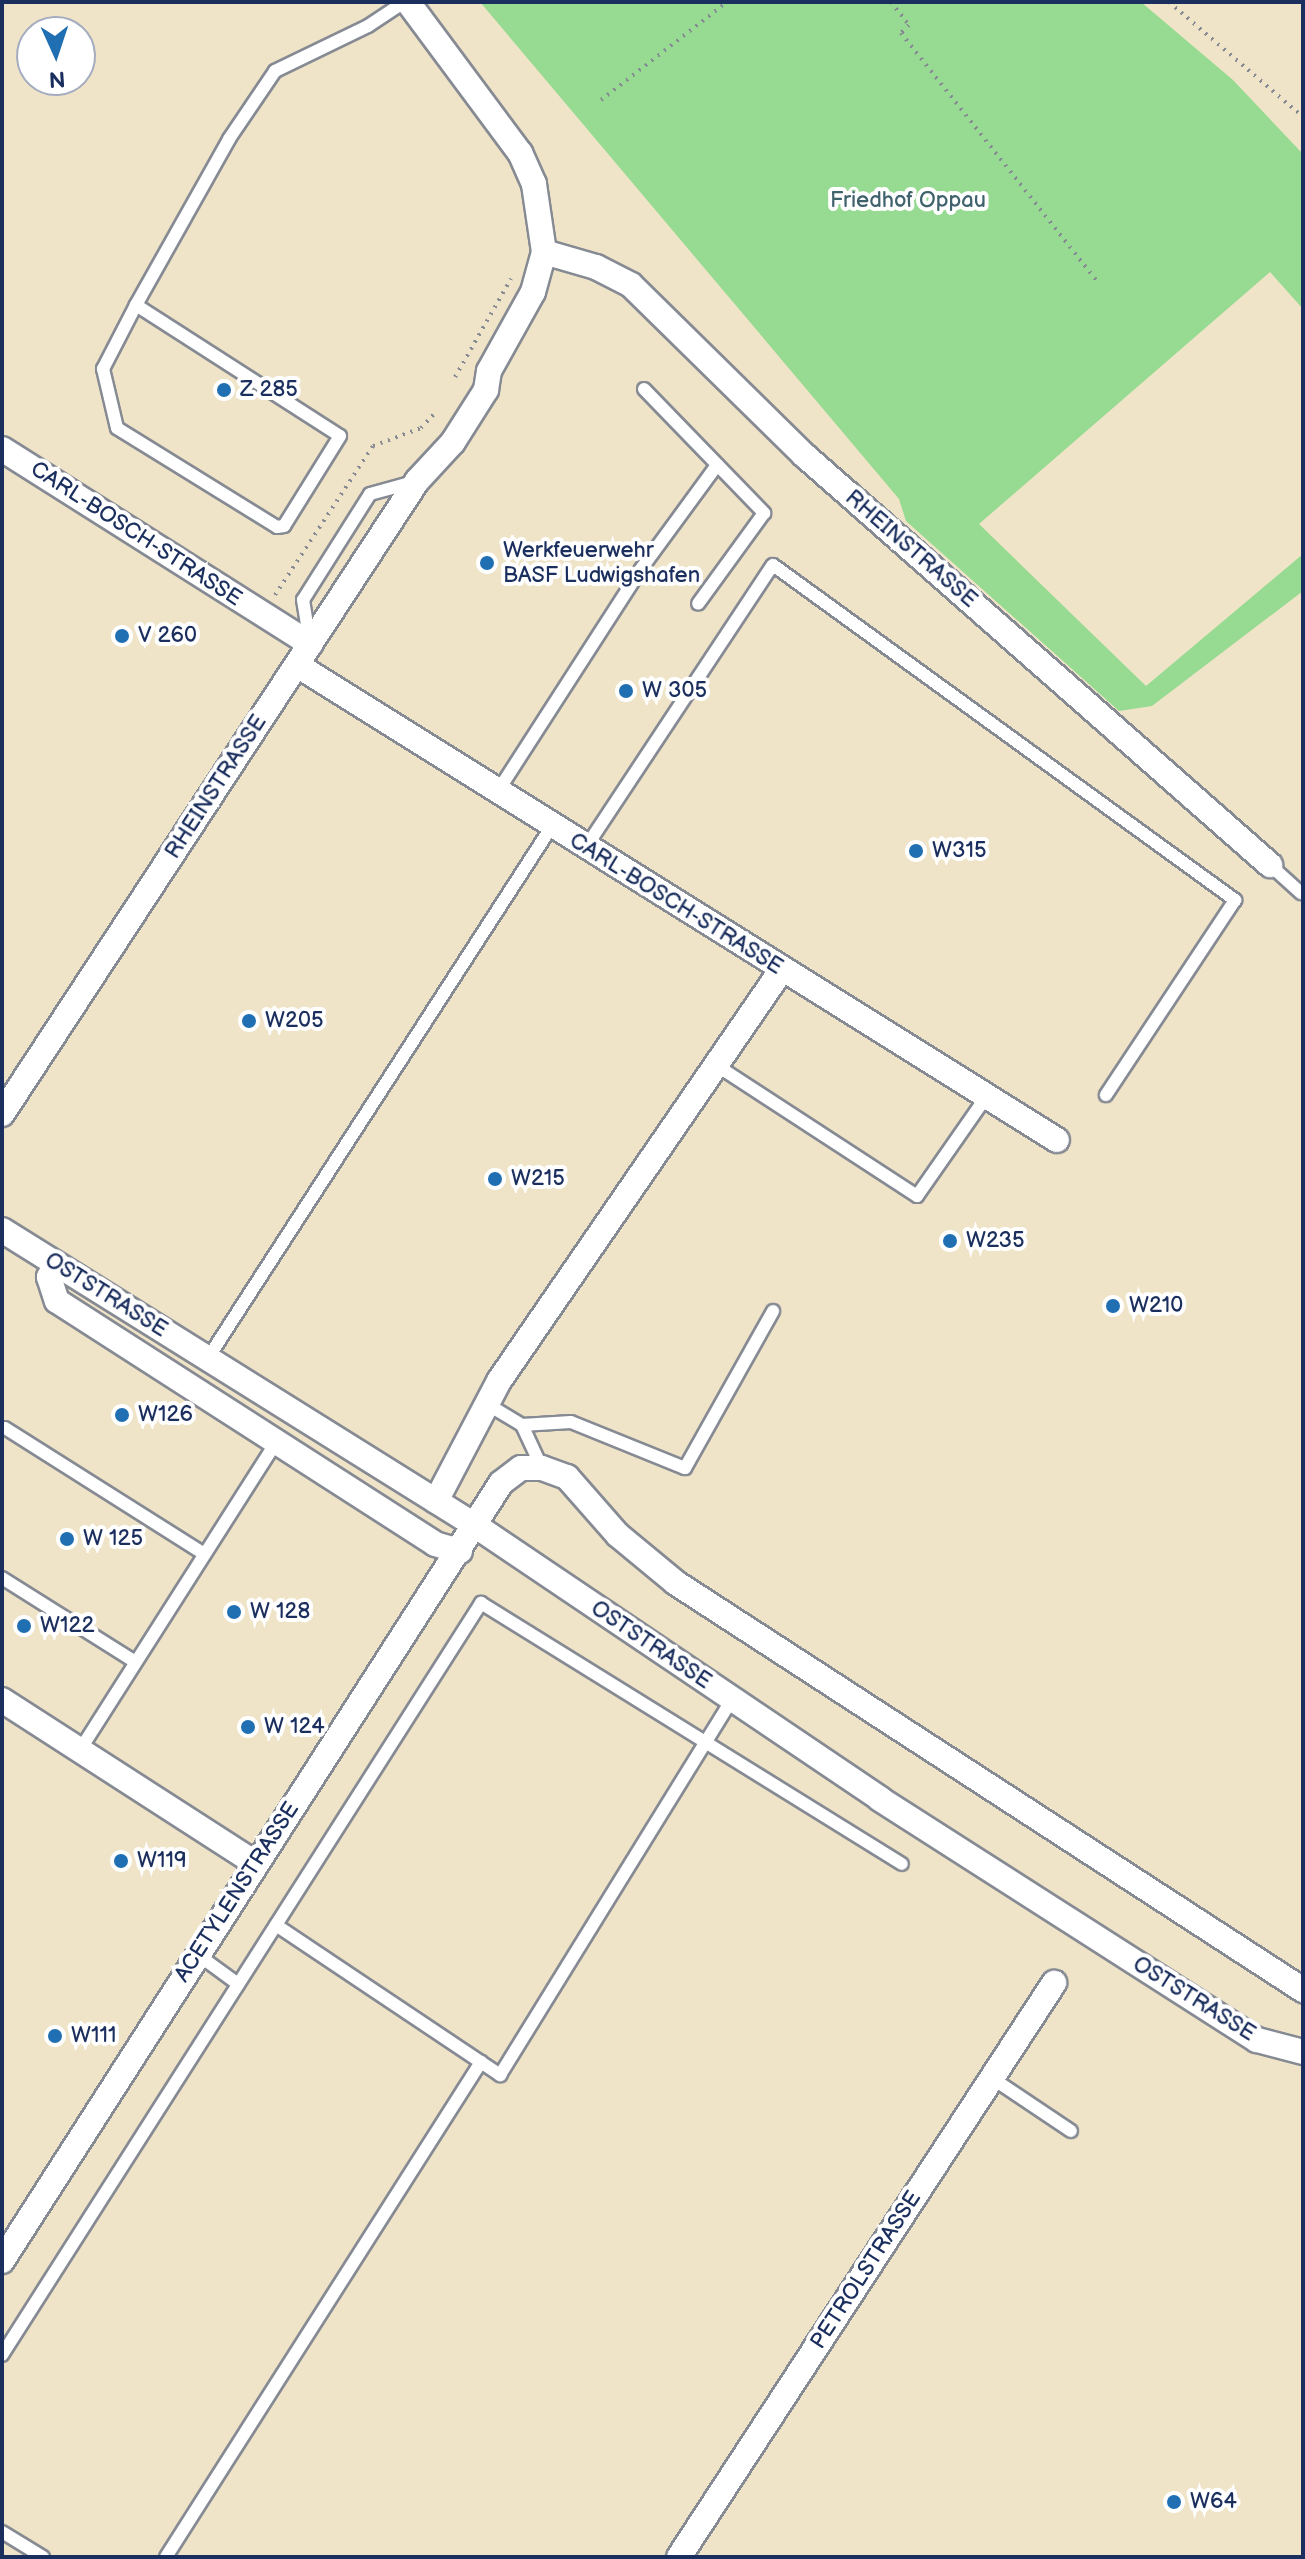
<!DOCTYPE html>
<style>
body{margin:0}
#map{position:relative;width:1305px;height:2559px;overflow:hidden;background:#f0e4c8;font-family:"Balsamiq Sans",sans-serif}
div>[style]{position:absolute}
.green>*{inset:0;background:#97da91}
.path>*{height:4px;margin-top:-2px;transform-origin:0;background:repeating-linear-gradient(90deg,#868a93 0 2px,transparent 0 8px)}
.roads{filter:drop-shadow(2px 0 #868a93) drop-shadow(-2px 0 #868a93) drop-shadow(0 2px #868a93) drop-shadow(0 -2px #868a93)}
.lane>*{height:12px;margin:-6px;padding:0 6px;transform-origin:6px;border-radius:6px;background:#fff}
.street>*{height:24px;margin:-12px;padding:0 12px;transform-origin:12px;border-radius:12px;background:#fff}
.dots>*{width:22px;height:22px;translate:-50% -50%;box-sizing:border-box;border:4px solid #fff;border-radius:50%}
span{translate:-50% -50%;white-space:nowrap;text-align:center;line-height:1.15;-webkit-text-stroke:8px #fff;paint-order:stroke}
.park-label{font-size:22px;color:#40626d}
.poi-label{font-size:22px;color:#1b2f5e}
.left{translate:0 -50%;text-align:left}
.street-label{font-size:22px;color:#1b2f5e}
.frame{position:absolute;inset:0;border:4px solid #1b2f5e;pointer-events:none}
.north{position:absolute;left:16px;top:16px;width:80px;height:80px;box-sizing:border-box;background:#fff;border:2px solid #a4acbf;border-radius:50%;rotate:177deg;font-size:22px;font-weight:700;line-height:32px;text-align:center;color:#1b2f5e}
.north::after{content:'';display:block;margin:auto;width:28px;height:36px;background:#1f6fb2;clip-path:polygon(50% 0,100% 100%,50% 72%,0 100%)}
</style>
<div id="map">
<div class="green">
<div style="clip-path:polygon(480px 2px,1141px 2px,1233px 80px,1302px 153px,1303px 309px,1270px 272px,979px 524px,1146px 686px,1303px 554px,1303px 591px,1152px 706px,1119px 711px,906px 521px,899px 499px)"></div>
</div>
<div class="path">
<div style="left:891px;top:2px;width:29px;rotate:52deg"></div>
<div style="left:909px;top:25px;width:11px;rotate:135deg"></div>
<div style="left:901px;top:33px;width:318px;rotate:51.7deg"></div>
<div style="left:1169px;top:2px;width:177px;rotate:40.6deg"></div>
<div style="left:601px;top:100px;width:160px;rotate:-37.9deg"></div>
<div style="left:455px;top:377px;width:113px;rotate:-60.3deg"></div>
<div style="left:275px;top:595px;width:178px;rotate:-56.7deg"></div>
<div style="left:373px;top:446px;width:51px;rotate:-20.6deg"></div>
<div style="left:421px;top:428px;width:19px;rotate:-47deg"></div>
</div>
<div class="roads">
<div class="lane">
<div style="left:136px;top:305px;width:242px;rotate:32.7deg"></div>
<div style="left:340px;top:436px;width:106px;rotate:121.9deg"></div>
<div style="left:284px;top:526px;width:7px;rotate:172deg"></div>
<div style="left:277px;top:527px;width:188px;rotate:-148.3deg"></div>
<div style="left:117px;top:428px;width:61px;rotate:-103.3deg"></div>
<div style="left:103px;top:369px;width:72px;rotate:-62.7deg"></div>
<div style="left:136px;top:305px;width:190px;rotate:-60.7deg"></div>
<div style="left:229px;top:139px;width:82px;rotate:-55.9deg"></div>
<div style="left:275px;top:71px;width:103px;rotate:-25.8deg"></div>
<div style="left:368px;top:26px;width:43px;rotate:-33.7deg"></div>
<div style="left:644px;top:389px;width:173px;rotate:45.9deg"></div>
<div style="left:764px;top:513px;width:112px;rotate:126deg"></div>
<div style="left:310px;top:643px;width:44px;rotate:-99.2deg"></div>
<div style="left:303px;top:600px;width:125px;rotate:-57.7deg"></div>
<div style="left:370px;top:494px;width:46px;rotate:-15.3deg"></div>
<div style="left:498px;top:791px;width:264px;rotate:-57.2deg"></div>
<div style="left:641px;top:569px;width:129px;rotate:-53.8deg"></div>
<div style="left:586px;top:847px;width:338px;rotate:-56.5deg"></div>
<div style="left:773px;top:565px;width:571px;rotate:35.95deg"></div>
<div style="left:1235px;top:900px;width:234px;rotate:123.5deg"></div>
<div style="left:1270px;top:865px;width:42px;rotate:42.1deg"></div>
<div style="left:716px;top:1065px;width:240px;rotate:33.1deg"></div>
<div style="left:917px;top:1196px;width:121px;rotate:-55.1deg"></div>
<div style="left:208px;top:1358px;width:634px;rotate:-57.11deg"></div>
<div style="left:487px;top:1404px;width:41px;rotate:31deg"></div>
<div style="left:5px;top:1428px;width:236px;rotate:32.3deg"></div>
<div style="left:542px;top:1468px;width:47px;rotate:-114.9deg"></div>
<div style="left:522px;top:1425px;width:49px;rotate:-3.5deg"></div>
<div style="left:571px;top:1422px;width:123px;rotate:22deg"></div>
<div style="left:685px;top:1468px;width:180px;rotate:-60.7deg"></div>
<div style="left:2px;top:1578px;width:156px;rotate:32.2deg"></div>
<div style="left:80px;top:1750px;width:365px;rotate:-57.5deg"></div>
<div style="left:276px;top:1925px;width:270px;rotate:33.8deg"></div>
<div style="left:500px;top:2075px;width:442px;rotate:-58.3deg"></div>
<div style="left:197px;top:1954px;width:51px;rotate:36.2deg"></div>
<div style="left:992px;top:2078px;width:95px;rotate:33.9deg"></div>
<div style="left:2px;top:2355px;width:892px;rotate:-57.5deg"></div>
<div style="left:481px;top:1603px;width:495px;rotate:31.8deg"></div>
<div style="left:2px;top:2532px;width:48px;rotate:31.4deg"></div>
<div style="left:166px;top:2557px;width:587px;rotate:-57.53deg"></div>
</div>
<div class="street">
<div style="left:544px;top:252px;width:54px;rotate:16.1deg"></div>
<div style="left:596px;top:267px;width:39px;rotate:27deg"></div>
<div style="left:631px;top:285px;width:243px;rotate:44.5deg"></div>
<div style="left:804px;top:455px;width:621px;rotate:41.34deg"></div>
<div style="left:2px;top:449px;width:365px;rotate:32.3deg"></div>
<div style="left:297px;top:665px;width:896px;rotate:32.01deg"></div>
<div style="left:2px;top:1114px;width:757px;rotate:-56.75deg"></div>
<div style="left:417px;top:481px;width:53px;rotate:-47.3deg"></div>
<div style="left:453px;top:442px;width:62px;rotate:-57.6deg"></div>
<div style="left:486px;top:390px;width:19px;rotate:-81deg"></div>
<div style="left:489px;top:371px;width:90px;rotate:-60.9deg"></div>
<div style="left:533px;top:292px;width:41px;rotate:-74.6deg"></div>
<div style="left:544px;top:252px;width:69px;rotate:-98.4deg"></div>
<div style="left:534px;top:184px;width:34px;rotate:-114deg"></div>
<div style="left:520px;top:153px;width:188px;rotate:-126.6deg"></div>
<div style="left:2px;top:1230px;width:559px;rotate:31.98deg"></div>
<div style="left:476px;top:1526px;width:488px;rotate:34deg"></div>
<div style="left:880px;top:1799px;width:447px;rotate:32.6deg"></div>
<div style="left:1257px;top:2040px;width:48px;rotate:14.6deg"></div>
<div style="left:56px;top:1264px;width:15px;rotate:118deg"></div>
<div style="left:49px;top:1277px;width:25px;rotate:72deg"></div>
<div style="left:57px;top:1301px;width:449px;rotate:32.7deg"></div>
<div style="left:435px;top:1544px;width:26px;rotate:16deg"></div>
<div style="left:436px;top:1501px;width:136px;rotate:-62.3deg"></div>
<div style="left:499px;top:1381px;width:498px;rotate:-55.5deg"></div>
<div style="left:2px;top:1700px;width:301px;rotate:32.8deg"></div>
<div style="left:2px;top:2261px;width:924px;rotate:-57.32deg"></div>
<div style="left:501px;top:1483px;width:25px;rotate:-37deg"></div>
<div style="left:521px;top:1468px;width:21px"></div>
<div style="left:542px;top:1468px;width:27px;rotate:20deg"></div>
<div style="left:567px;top:1477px;width:77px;rotate:48.7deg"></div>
<div style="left:618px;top:1535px;width:75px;rotate:39.6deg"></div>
<div style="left:676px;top:1583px;width:748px;rotate:32.99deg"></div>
<div style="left:679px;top:2557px;width:686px;rotate:-56.84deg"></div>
</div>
</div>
<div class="dots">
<div style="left:224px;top:390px;background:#1f6fb2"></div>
<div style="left:487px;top:563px;background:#1f6fb2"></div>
<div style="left:122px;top:636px;background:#1f6fb2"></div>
<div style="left:626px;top:691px;background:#1f6fb2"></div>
<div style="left:916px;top:851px;background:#1f6fb2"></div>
<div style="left:249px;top:1021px;background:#1f6fb2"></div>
<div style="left:495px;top:1179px;background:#1f6fb2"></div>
<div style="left:950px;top:1241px;background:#1f6fb2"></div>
<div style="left:1113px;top:1306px;background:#1f6fb2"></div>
<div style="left:122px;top:1415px;background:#1f6fb2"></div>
<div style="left:67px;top:1539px;background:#1f6fb2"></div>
<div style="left:234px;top:1612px;background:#1f6fb2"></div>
<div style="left:24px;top:1626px;background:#1f6fb2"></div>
<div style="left:248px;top:1727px;background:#1f6fb2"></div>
<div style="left:121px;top:1861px;background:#1f6fb2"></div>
<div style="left:55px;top:2036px;background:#1f6fb2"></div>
<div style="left:1174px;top:2502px;background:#1f6fb2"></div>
</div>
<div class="park-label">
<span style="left:908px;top:201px">Friedhof Oppau</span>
</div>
<div class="poi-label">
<span class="left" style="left:240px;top:390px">Z 285</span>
<span class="left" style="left:503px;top:563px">Werkfeuerwehr<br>BASF Ludwigshafen</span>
<span class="left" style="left:138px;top:636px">V 260</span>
<span class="left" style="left:642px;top:691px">W 305</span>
<span class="left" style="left:932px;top:851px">W315</span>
<span class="left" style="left:265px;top:1021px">W205</span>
<span class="left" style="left:511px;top:1179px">W215</span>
<span class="left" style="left:966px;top:1241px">W235</span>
<span class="left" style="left:1129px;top:1306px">W210</span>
<span class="left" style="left:138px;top:1415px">W126</span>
<span class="left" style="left:83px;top:1539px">W 125</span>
<span class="left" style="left:250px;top:1612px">W 128</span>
<span class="left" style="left:40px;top:1626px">W122</span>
<span class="left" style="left:264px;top:1727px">W 124</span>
<span class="left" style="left:137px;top:1861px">W119</span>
<span class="left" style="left:71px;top:2036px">W111</span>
<span class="left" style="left:1190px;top:2502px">W64</span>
</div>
<div class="street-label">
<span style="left:136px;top:534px;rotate:33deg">CARL-BOSCH-STRASSE</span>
<span style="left:911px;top:549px;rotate:41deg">RHEINSTRASSE</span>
<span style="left:216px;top:787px;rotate:-57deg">RHEINSTRASSE</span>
<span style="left:676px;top:904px;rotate:32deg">CARL-BOSCH-STRASSE</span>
<span style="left:106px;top:1295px;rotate:32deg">OSTSTRASSE</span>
<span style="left:651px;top:1645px;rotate:34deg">OSTSTRASSE</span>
<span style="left:237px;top:1892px;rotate:-57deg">ACETYLENSTRASSE</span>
<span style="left:1194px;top:1999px;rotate:32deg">OSTSTRASSE</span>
<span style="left:866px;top:2270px;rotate:-57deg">PETROLSTRASSE</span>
</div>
<div class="frame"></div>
<div class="north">N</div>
</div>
